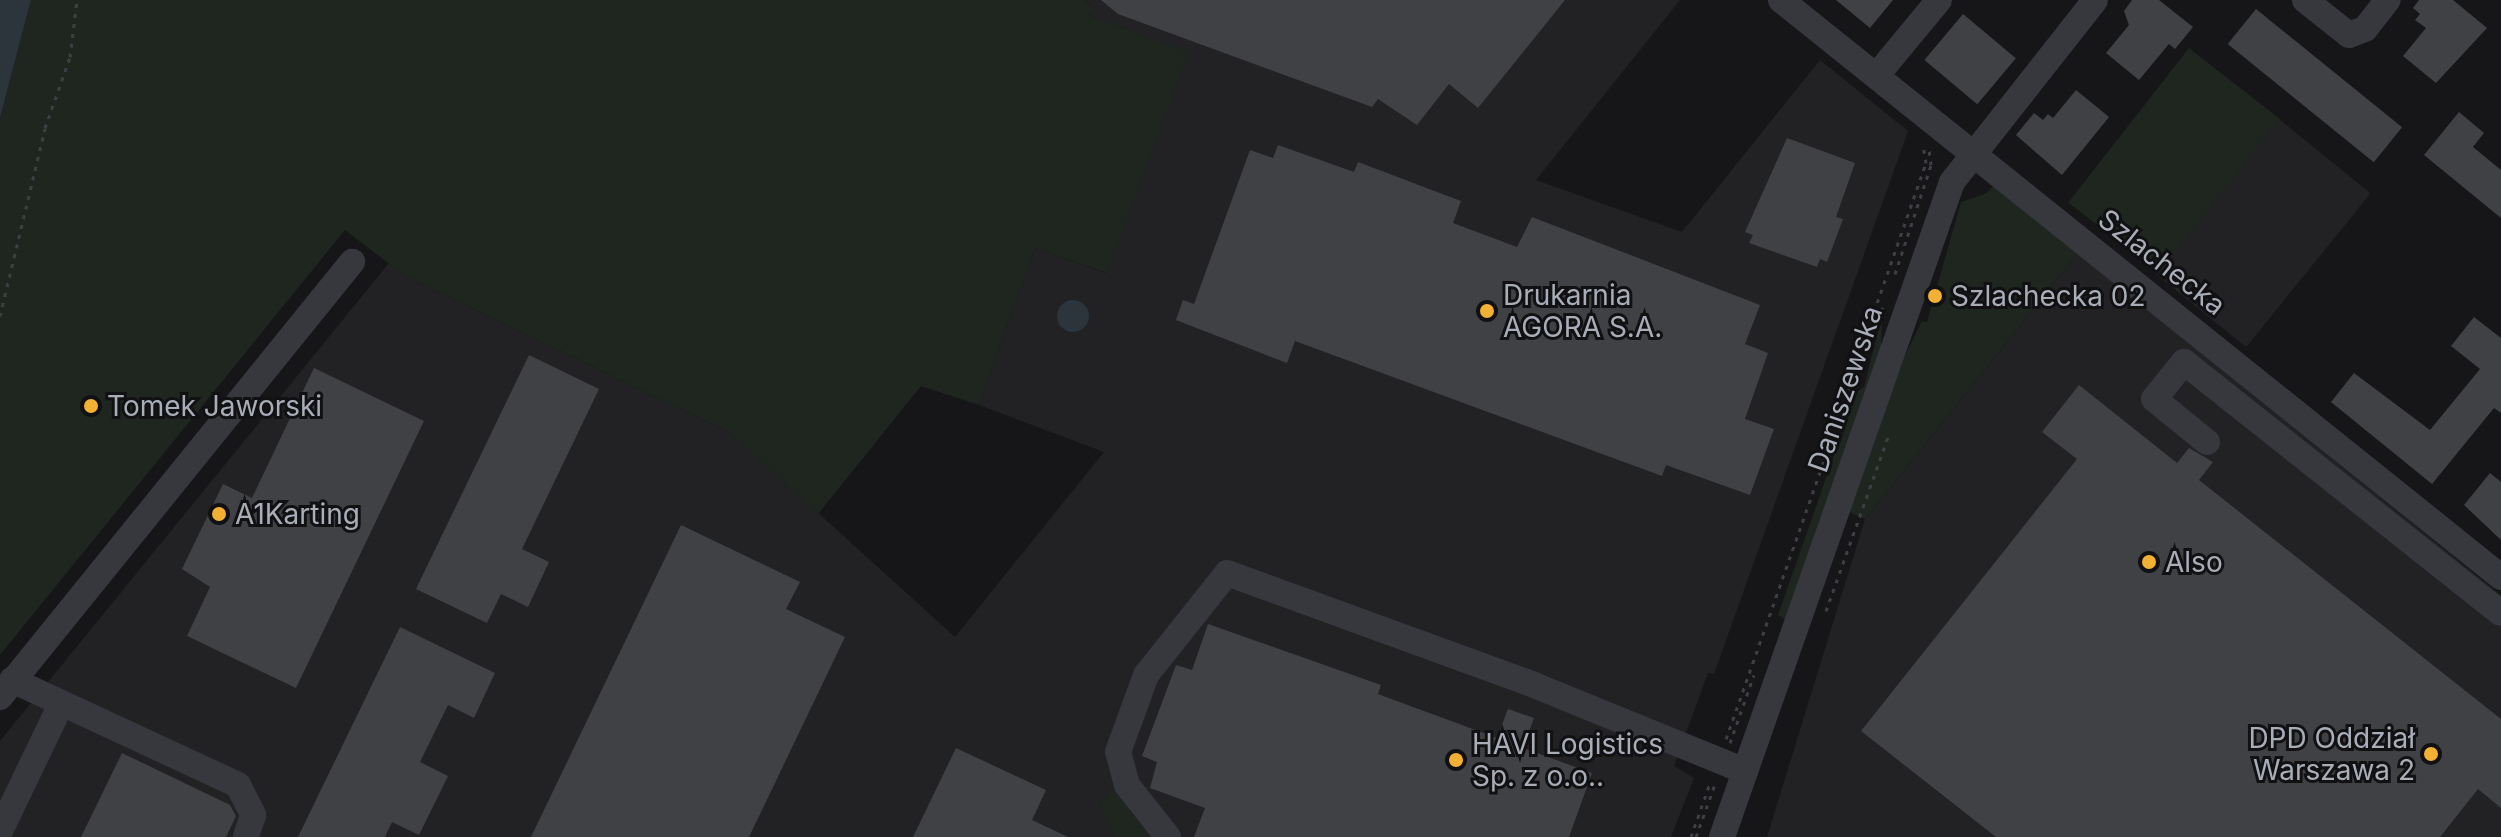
<!DOCTYPE html>
<meta charset="utf-8">
<style>
body{margin:0}
#map{position:relative;width:2501px;height:837px;overflow:hidden;background:#161618;font-family:Inter,sans-serif}
div>[style]{position:absolute}
.built>*{inset:0;background:#222225;transform-origin:0 0}
.green>*{inset:0;background:#1e261f;transform-origin:0 0}
.water>*{inset:0;background:#2c353c}
.round{border-radius:50%}
.building>*{inset:0;background:#404145;transform-origin:0 0}
.path>*{height:3px;margin-top:-1.5px;transform-origin:0;background:repeating-linear-gradient(90deg,#3d3f44 0 4px,transparent 0 10px)}
.minor>*{height:26px;margin:-13px;padding:0 13px;transform-origin:13px;border-radius:13px;background:#37383d}
.dots>*{width:22px;height:22px;translate:-50% -50%;box-sizing:border-box;border:4px solid #111113;border-radius:50%}
span{translate:-50% -50%;white-space:nowrap;text-align:center;line-height:1.15;-webkit-text-stroke:6px #111113;paint-order:stroke}
.street-label{font-size:28px;color:#a8adb8}
.poi-label{font-size:28px;color:#a8adb8}
.left{translate:0 -50%;text-align:left}
.right{translate:-100% -50%;text-align:right}
</style>
<div id="map">
<div class="built">
<div style="clip-path:polygon(1084px 0,1680px 0,1536px 180px,1682px 232px,1820px 60px,1908px 131px,1714px 674px,1708px 673px,1674px 766px,1694px 778px,1671px 837px,0 837px,0 741px,389px 263px,405px 276px,729px 432px,955px 637px,1104px 452px,979px 405px,1035px 248px,1106px 273px,1188px 52px,1089px 15px,1093px 7px)"></div>
<div style="left:2279px;top:119px;width:118px;height:198px;rotate:39deg"></div>
<div style="clip-path:polygon(2078px 253px,2501px 595px,2501px 837px,1767px 837px,1865px 519px)"></div>
</div>
<div class="green">
<div style="clip-path:polygon(31px 0,1084px 0,1094px 8px,1089px 15px,1189px 52px,1107px 273px,1035px 248px,979px 405px,921px 386px,818px 514px,729px 432px,405px 276px,345px 230px,0 655px,0 118px)"></div>
<div style="left:2189px;top:48px;width:115px;height:196px;rotate:38deg"></div>
<div style="clip-path:polygon(1996px 184px,2078px 253px,1865px 519px,1847px 511px,1893px 380px,1922px 321px,1927px 322px,1961px 202px,1985px 194px)"></div>
<div style="clip-path:polygon(1882px 316px,1881px 352px,1788px 621px,1778px 615px,1856px 392px,1864px 387px)"></div>
<div style="clip-path:polygon(1116px 785px,1149px 837px,1114px 837px,1100px 803px)"></div>
</div>
<div class="water">
<div style="clip-path:polygon(0 0,31px 0,0 118px)"></div>
<div class="round" style="left:1057px;top:300px;width:32px;height:32px"></div>
</div>
<div class="building">
<div style="clip-path:polygon(1101px 0,1565px 0,1478px 108px,1449px 84px,1417px 125px,1378px 99px,1372px 107px,1118px 14px)"></div>
<div style="clip-path:polygon(1836px 0,1893px 0,1870px 28px)"></div>
<div style="clip-path:polygon(2132px 0,2159px 0,2193px 27px,2175px 49px,2169px 44px,2139px 80px,2106px 53px,2129px 25px,2124px 11px)"></div>
<div style="clip-path:polygon(2419px 0,2453px 0,2487px 28px,2436px 83px,2403px 56px,2426px 28px,2415px 20px,2420px 14px,2413px 8px)"></div>
<div style="left:2256px;top:9px;width:188px;height:45px;rotate:39deg"></div>
<div style="left:1963px;top:14px;width:69px;height:60px;rotate:40deg"></div>
<div style="clip-path:polygon(2076px 90px,2109px 117px,2062px 175px,2016px 135px,2034px 113px,2043px 120px,2048px 114px,2053px 118px)"></div>
<div style="clip-path:polygon(2459px 112px,2484px 133px,2473px 147px,2501px 170px,2501px 218px,2424px 155px)"></div>
<div style="clip-path:polygon(1787px 138px,1855px 163px,1836px 217px,1843px 219px,1827px 262px,1820px 259px,1817px 267px,1749px 243px,1753px 235px,1745px 232px)"></div>
<div style="clip-path:polygon(1278px 145px,1354px 172px,1358px 162px,1461px 201px,1453px 223px,1517px 247px,1532px 217px,1760px 305px,1745px 344px,1768px 353px,1745px 419px,1774px 429px,1750px 495px,1666px 465px,1662px 476px,1295px 341px,1287px 363px,1176px 320px,1183px 300px,1194px 304px,1250px 150px,1273px 158px)"></div>
<div style="clip-path:polygon(2474px 317px,2501px 338px,2501px 413px,2494px 408px,2432px 484px,2331px 402px,2354px 373px,2430px 430px,2480px 369px,2451px 346px)"></div>
<div style="clip-path:polygon(529px 355px,599px 389px,522px 549px,549px 562px,528px 607px,501px 594px,487px 623px,416px 589px)"></div>
<div style="clip-path:polygon(314px 368px,424px 421px,296px 688px,187px 636px,210px 587px,182px 569px,223px 484px,252px 498px)"></div>
<div style="clip-path:polygon(2079px 385px,2177px 463px,2189px 448px,2213px 462px,2199px 480px,2501px 719px,2501px 808px,2478px 789px,2440px 837px,1996px 837px,1861px 731px,2077px 459px,2042px 432px)"></div>
<div style="clip-path:polygon(2490px 473px,2501px 482px,2501px 540px,2464px 505px)"></div>
<div style="clip-path:polygon(681px 525px,800px 582px,786px 609px,845px 637px,749px 837px,531px 837px)"></div>
<div style="clip-path:polygon(1208px 624px,1381px 685px,1378px 694px,1497px 738px,1508px 709px,1534px 718px,1523px 748px,1592px 773px,1569px 837px,1194px 837px,1205px 808px,1150px 788px,1157px 762px,1142px 756px,1176px 665px,1192px 670px)"></div>
<div style="clip-path:polygon(400px 627px,495px 673px,474px 718px,448px 705px,420px 762px,448px 776px,419px 835px,392px 822px,385px 837px,298px 837px)"></div>
<div style="clip-path:polygon(956px 748px,1046px 790px,1032px 820px,1068px 837px,913px 837px)"></div>
<div style="clip-path:polygon(122px 753px,230px 805px,236px 816px,226px 837px,81px 837px)"></div>
</div>
<div class="path">
<div style="left:1895px;top:274px;width:115px;rotate:-71.7deg"></div>
<div style="left:1931px;top:165px;width:17px;rotate:-97deg"></div>
<div style="left:0;top:316px;width:193px;rotate:-76.5deg"></div>
<div style="left:45px;top:128px;width:75px;rotate:-70.6deg"></div>
<div style="left:70px;top:57px;width:57px;rotate:-83deg"></div>
<div style="left:1875px;top:329px;width:23px;rotate:-70deg"></div>
<div style="left:1857px;top:381px;width:71px;rotate:-76.2deg"></div>
<div style="left:1874px;top:312px;width:158px;rotate:-70.8deg"></div>
<div style="left:1926px;top:163px;width:19px;rotate:-99deg"></div>
<div style="left:1826px;top:611px;width:188px;rotate:-70.4deg"></div>
<div style="left:1726px;top:739px;width:376px;rotate:-70.6deg"></div>
<div style="left:1851px;top:384px;width:8px;rotate:-23deg"></div>
<div style="left:1730px;top:743px;width:72px;rotate:-70.6deg"></div>
<div style="left:1691px;top:837px;width:60px;rotate:-70.7deg"></div>
<div style="left:1696px;top:837px;width:56px;rotate:-70.3deg"></div>
</div>
<div class="minor">
<div style="left:1781px;top:0;width:923px;rotate:38.71deg"></div>
<div style="left:2305px;top:0;width:56px;rotate:38.5deg"></div>
<div style="left:2349px;top:35px;width:17px;rotate:-21deg"></div>
<div style="left:2365px;top:29px;width:37px;rotate:-52deg"></div>
<div style="left:1877px;top:75px;width:97px;rotate:-50.4deg"></div>
<div style="left:2207px;top:442px;width:68px;rotate:-140.9deg"></div>
<div style="left:2154px;top:399px;width:48px;rotate:-51deg"></div>
<div style="left:2184px;top:362px;width:404px;rotate:38.4deg"></div>
<div style="left:12px;top:680px;width:249px;rotate:24.9deg"></div>
<div style="left:238px;top:785px;width:34px;rotate:63deg"></div>
<div style="left:253px;top:815px;width:23px;rotate:108deg"></div>
<div style="left:0;top:697px;width:560px;rotate:-51.02deg"></div>
<div style="left:0;top:831px;width:141px;rotate:-64.3deg"></div>
<div style="left:1168px;top:837px;width:66px;rotate:-128.3deg"></div>
<div style="left:1127px;top:785px;width:34px;rotate:-105deg"></div>
<div style="left:1118px;top:752px;width:82px;rotate:-70deg"></div>
<div style="left:1146px;top:675px;width:130px;rotate:-51.5deg"></div>
<div style="left:1227px;top:573px;width:327px;rotate:20deg"></div>
<div style="left:1534px;top:685px;width:228px;rotate:22.2deg"></div>
<div style="left:1722px;top:837px;width:694px;rotate:-70.65deg"></div>
<div style="left:1952px;top:182px;width:231px;rotate:-51.8deg"></div>
</div>
<div class="dots">
<div style="left:1935px;top:296px;background:#f2b134"></div>
<div style="left:1487px;top:311px;background:#f2b134"></div>
<div style="left:91px;top:406px;background:#f2b134"></div>
<div style="left:219px;top:514px;background:#f2b134"></div>
<div style="left:2149px;top:562px;background:#f2b134"></div>
<div style="left:2431px;top:754px;background:#f2b134"></div>
<div style="left:1456px;top:760px;background:#f2b134"></div>
</div>
<div class="street-label">
<span style="left:2162px;top:262px;rotate:38deg">Szlachecka</span>
<span style="left:1845px;top:389px;rotate:-71deg">Daniszewska</span>
</div>
<div class="poi-label">
<span class="left" style="left:1503px;top:311px">Drukarnia<br>AGORA S.A.</span>
<span class="left" style="left:1951px;top:296px">Szlachecka 02</span>
<span class="left" style="left:107px;top:406px">Tomek Jaworski</span>
<span class="left" style="left:235px;top:514px">A1Karting</span>
<span class="left" style="left:2165px;top:562px">Also</span>
<span class="right" style="left:2415px;top:754px">DPD Oddział<br>Warszawa 2</span>
<span class="left" style="left:1472px;top:760px">HAVI Logistics<br>Sp. z o.o..</span>
</div>
</div>
